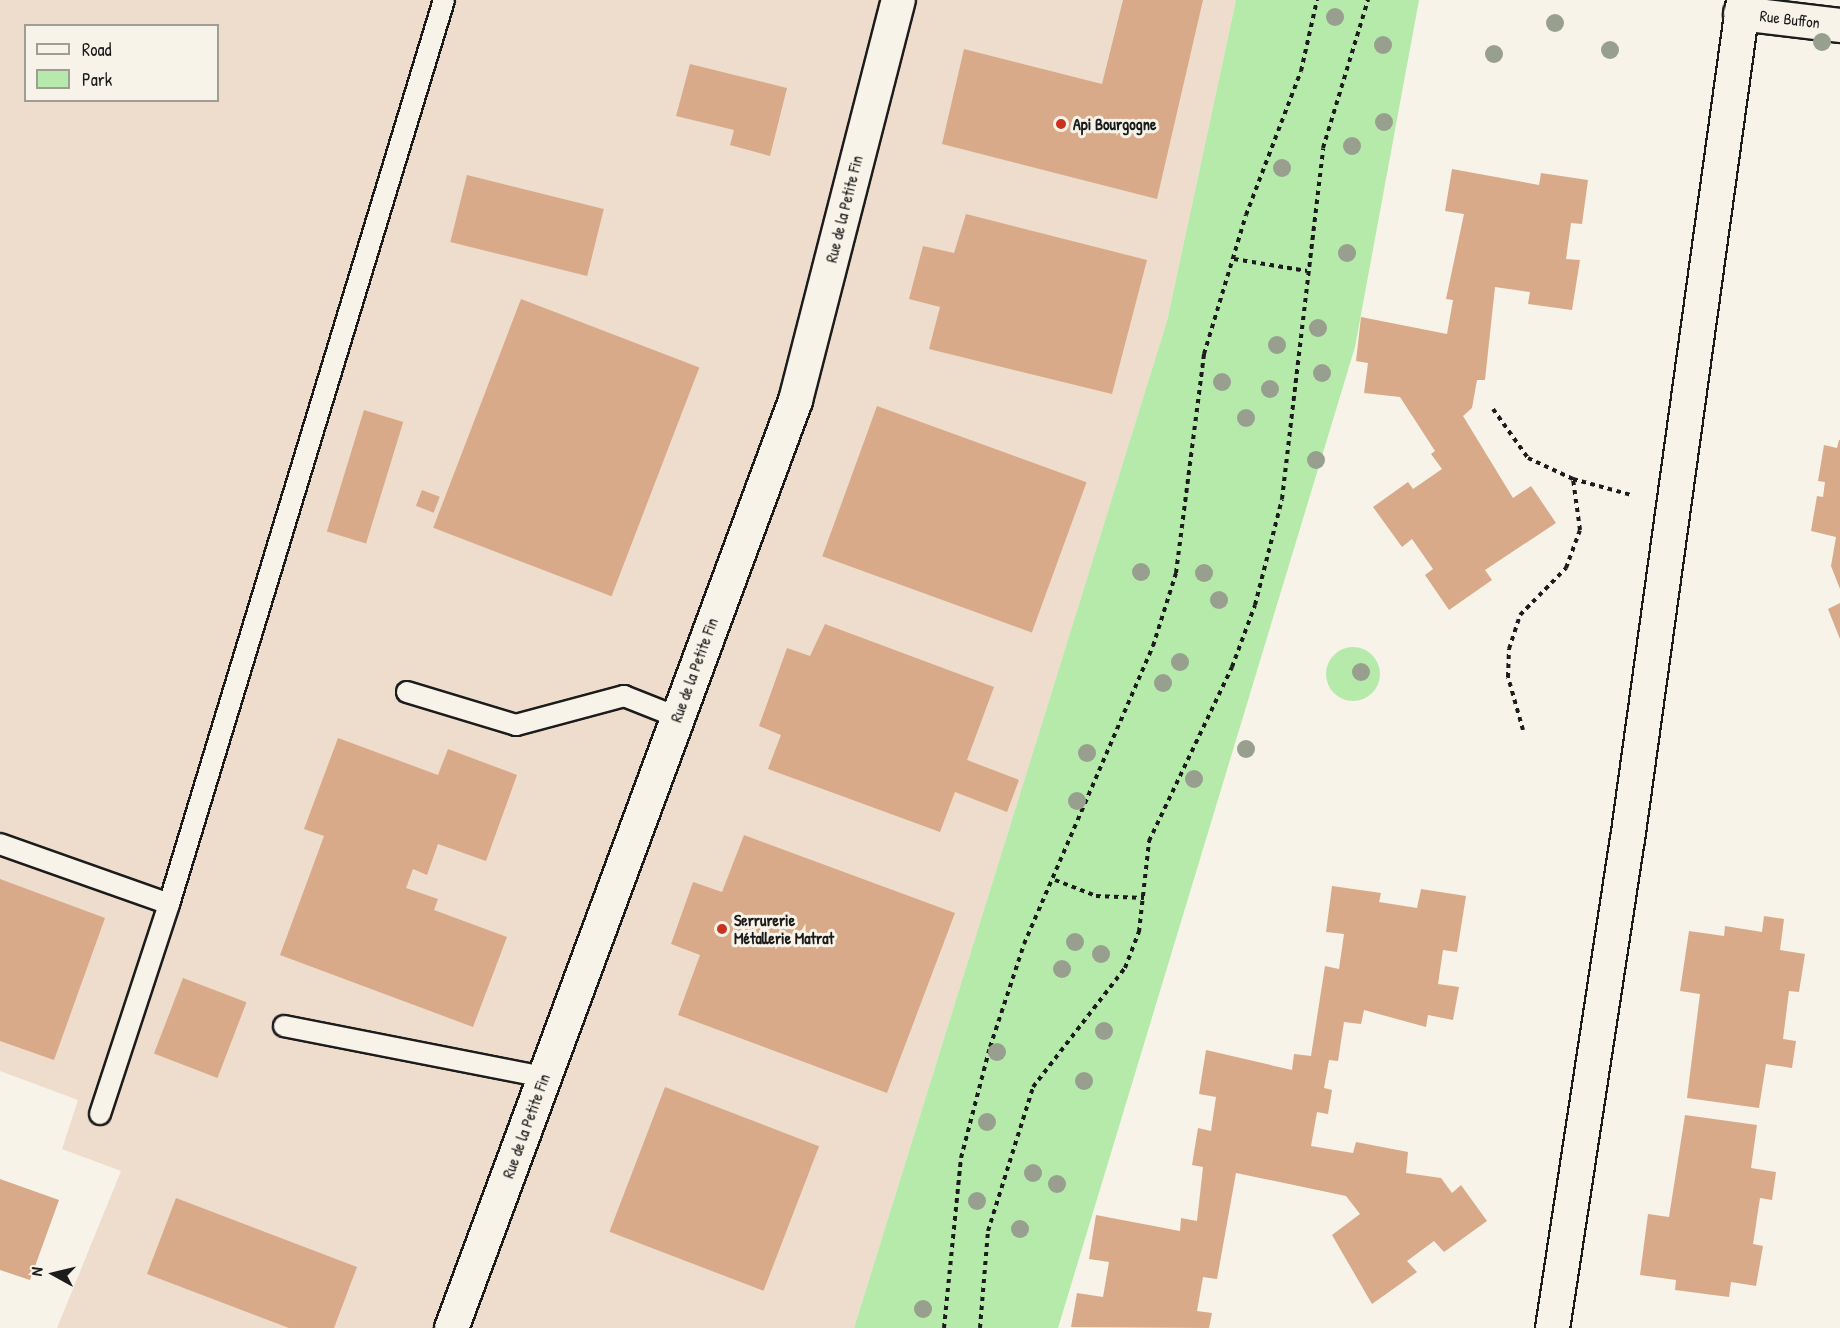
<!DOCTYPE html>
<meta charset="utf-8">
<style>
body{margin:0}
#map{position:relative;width:1840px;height:1328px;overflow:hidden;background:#f7f3e8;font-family:"Patrick Hand",sans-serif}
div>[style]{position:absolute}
.built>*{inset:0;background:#edc}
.green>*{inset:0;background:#b5eaab}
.round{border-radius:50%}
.building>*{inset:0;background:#d8aa89;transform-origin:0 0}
.path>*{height:4px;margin-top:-2px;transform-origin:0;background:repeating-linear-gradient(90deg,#1c1c1c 0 4.5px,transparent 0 9px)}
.roads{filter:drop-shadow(2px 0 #1c1c1c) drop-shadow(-2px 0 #1c1c1c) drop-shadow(0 2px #1c1c1c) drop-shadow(0 -2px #1c1c1c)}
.lane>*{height:20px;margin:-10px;padding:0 10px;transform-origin:10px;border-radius:10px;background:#f7f3e8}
.street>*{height:33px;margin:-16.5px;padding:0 16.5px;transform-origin:16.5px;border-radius:16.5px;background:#f7f3e8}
.secondary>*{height:33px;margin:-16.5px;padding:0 16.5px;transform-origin:16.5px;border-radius:16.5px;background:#f7f3e8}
.trees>*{width:18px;height:18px;margin:-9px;border-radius:50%;background:#989f8f}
.dots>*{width:16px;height:16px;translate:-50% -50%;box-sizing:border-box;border:3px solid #f7f3e8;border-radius:50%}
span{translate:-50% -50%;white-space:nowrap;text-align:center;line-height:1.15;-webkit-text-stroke:6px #f7f3e8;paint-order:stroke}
.street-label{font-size:16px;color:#1c1c1c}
.poi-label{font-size:16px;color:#1c1c1c;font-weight:700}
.left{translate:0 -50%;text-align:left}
.legend{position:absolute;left:24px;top:24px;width:195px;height:78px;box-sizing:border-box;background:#f7f3e8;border:2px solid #9f9d96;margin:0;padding:8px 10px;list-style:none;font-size:18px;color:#1c1c1c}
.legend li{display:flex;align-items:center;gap:12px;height:30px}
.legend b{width:30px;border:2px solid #9f9d96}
.north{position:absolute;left:24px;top:1244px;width:60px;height:60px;-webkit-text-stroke:4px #f7f3e8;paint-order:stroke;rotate:278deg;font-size:16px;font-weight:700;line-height:24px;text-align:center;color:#1c1c1c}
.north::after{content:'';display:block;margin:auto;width:21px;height:27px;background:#1c1c1c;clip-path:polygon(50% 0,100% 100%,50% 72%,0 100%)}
</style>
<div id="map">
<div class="built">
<div style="clip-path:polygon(evenodd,0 0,1236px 0,1167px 321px,854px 1328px,57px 1328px,121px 1171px,62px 1149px,78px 1100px,0 1071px,0 0,26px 26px,218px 26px,218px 100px,26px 100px,26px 26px)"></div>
</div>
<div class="green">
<div style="clip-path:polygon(1236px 0,1419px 0,1355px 347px,1058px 1328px,854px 1328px,1167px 321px)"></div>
<div class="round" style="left:1326px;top:647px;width:54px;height:54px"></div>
</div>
<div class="building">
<div style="clip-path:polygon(1123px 0,1203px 0,1157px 199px,942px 144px,964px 49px,1102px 84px)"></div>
<div style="clip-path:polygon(690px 64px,787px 88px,770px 156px,730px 145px,734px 130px,676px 116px)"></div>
<div style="clip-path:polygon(1452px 169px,1539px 185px,1541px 173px,1588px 180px,1582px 224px,1571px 223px,1566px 259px,1580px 260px,1572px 310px,1528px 304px,1530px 292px,1495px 287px,1485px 380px,1477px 380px,1472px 408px,1463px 416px,1513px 498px,1531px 486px,1556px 523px,1485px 570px,1492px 580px,1449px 610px,1425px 575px,1433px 569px,1412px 539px,1402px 547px,1373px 507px,1408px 482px,1413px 489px,1442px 469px,1431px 454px,1435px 451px,1400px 397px,1364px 393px,1368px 363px,1356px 361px,1361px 317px,1447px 334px,1453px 300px,1446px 299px,1464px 214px,1445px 211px)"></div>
<div style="left:467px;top:175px;width:141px;height:69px;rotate:14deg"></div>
<div style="clip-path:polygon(966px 214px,1147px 260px,1112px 394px,929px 349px,940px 307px,909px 299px,923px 246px,954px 253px)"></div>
<div style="left:521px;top:299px;width:191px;height:245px;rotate:21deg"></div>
<div style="left:877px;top:406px;width:223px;height:160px;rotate:20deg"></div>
<div style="left:364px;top:410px;width:41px;height:127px;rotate:17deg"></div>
<div style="clip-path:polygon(1839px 440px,1840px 440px,1840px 589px,1831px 566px,1836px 537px,1811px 531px,1817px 496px,1823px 497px,1825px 482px,1818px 481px,1824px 445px,1837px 448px)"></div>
<div style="left:422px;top:490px;width:19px;height:17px;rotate:21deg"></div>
<div style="clip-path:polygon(1840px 603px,1840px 639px,1828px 609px)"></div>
<div style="clip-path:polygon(825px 624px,994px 687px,967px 760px,1019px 780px,1007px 812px,955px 792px,940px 832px,768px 769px,781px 735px,759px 726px,787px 648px,810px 656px)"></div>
<div style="clip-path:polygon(338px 738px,438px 775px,448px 749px,517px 775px,486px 861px,438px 844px,427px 875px,413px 869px,406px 888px,438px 899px,434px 910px,507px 937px,473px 1027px,280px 955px,324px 836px,304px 829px)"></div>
<div style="clip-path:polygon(744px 835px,955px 913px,887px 1093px,678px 1015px,700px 955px,671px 944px,693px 882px,722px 892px)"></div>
<div style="clip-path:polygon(0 879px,105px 918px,54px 1060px,0 1041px)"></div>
<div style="clip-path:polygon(1332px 886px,1381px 893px,1379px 902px,1417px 908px,1421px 889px,1466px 896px,1457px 952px,1443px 950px,1438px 984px,1459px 987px,1453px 1020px,1428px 1015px,1426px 1027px,1364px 1010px,1361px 1024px,1344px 1022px,1338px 1061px,1329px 1060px,1324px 1088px,1332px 1090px,1328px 1114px,1317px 1112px,1311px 1146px,1353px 1153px,1356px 1142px,1408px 1152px,1406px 1173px,1441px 1178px,1452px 1193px,1461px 1185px,1487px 1221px,1444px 1252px,1434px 1241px,1407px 1261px,1417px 1272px,1372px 1304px,1332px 1235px,1360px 1214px,1346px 1196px,1236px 1173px,1217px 1279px,1203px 1277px,1197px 1311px,1212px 1313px,1209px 1328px,1071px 1327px,1077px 1293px,1103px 1297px,1109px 1262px,1089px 1259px,1096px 1215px,1180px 1231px,1181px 1218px,1197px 1221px,1203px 1167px,1192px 1165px,1198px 1128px,1211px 1131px,1216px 1097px,1199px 1094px,1206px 1050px,1292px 1070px,1294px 1054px,1311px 1056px,1325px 966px,1339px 969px,1344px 934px,1326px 932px)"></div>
<div style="clip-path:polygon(1764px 916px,1784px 919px,1780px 950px,1805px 954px,1799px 992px,1789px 991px,1783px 1039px,1796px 1041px,1792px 1068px,1766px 1064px,1759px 1108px,1687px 1098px,1700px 994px,1680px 991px,1689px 931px,1724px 936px,1725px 926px,1762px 932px)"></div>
<div style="left:183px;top:978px;width:68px;height:81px;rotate:21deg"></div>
<div style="left:665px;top:1087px;width:165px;height:155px;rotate:21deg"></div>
<div style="clip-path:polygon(1685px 1115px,1757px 1125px,1751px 1168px,1776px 1172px,1772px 1200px,1760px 1198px,1753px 1244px,1763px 1246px,1756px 1286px,1731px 1282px,1729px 1297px,1675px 1290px,1676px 1280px,1640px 1275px,1648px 1214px,1669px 1217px)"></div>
<div style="clip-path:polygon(0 1179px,59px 1200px,30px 1280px,0 1270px)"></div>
<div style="clip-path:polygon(176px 1198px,357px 1267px,334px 1328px,289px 1328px,147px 1274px)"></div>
</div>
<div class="path">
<div style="left:1234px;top:259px;width:74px;rotate:9.3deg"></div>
<div style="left:1493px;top:409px;width:60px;rotate:54.5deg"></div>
<div style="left:1528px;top:458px;width:50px;rotate:25deg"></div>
<div style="left:1573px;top:479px;width:60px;rotate:15.4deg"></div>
<div style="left:1523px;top:730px;width:55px;rotate:-105.8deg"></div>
<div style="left:1508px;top:677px;width:28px;rotate:-88deg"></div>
<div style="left:1509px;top:649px;width:36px;rotate:-72deg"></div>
<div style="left:1520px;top:615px;width:66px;rotate:-45.6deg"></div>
<div style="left:1566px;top:568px;width:40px;rotate:-69.8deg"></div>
<div style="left:1580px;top:530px;width:51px;rotate:-97.8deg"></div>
<div style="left:1055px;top:880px;width:44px;rotate:21.3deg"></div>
<div style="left:1096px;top:896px;width:48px;rotate:2.4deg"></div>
<div style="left:944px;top:1328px;width:171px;rotate:-84.3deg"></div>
<div style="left:961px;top:1158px;width:115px;rotate:-75.4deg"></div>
<div style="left:990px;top:1047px;width:108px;rotate:-71.7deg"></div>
<div style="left:1024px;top:944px;width:325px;rotate:-66.6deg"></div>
<div style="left:1153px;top:646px;width:77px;rotate:-72.5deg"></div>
<div style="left:1176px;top:573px;width:221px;rotate:-82.7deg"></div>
<div style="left:1204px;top:354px;width:145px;rotate:-73.2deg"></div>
<div style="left:1246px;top:215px;width:154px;rotate:-69.1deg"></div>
<div style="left:1301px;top:71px;width:73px;rotate:-77.3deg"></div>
<div style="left:980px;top:1328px;width:97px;rotate:-85.3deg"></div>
<div style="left:988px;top:1231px;width:151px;rotate:-72.6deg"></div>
<div style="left:1033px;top:1087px;width:150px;rotate:-52.3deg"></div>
<div style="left:1125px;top:968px;width:39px;rotate:-69deg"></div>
<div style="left:1139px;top:932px;width:92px;rotate:-83.7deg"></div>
<div style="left:1149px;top:841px;width:193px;rotate:-64.5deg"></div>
<div style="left:1232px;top:667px;width:66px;rotate:-69.6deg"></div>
<div style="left:1255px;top:605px;width:109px;rotate:-75.7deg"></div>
<div style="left:1282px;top:499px;width:353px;rotate:-83.3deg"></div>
<div style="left:1323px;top:148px;width:155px;rotate:-73.1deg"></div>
</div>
<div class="roads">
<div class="lane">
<div style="left:407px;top:692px;width:114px;rotate:16.8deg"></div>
<div style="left:516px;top:725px;width:112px;rotate:-15deg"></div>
<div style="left:624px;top:696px;width:57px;rotate:21.6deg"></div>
<div style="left:0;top:844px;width:179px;rotate:19.5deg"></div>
<div style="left:169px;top:904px;width:945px;rotate:-73.08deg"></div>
<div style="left:284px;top:1026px;width:265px;rotate:11.1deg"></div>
<div style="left:100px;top:1114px;width:221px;rotate:-71.8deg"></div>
</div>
<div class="street">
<div style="left:1740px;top:13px;width:101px;rotate:6.8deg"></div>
<div style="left:451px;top:1328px;width:990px;rotate:-69.66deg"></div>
<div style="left:795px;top:400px;width:413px;rotate:-75.6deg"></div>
</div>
<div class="secondary">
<div style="left:1552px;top:1328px;width:495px;rotate:-81.3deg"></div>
<div style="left:1627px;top:839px;width:847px;rotate:-82.13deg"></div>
</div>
</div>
<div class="trees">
<div style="left:1335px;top:17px"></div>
<div style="left:1555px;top:23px"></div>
<div style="left:1822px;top:42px"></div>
<div style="left:1383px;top:45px"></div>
<div style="left:1610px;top:50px"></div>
<div style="left:1494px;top:54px"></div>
<div style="left:1384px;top:122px"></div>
<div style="left:1352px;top:146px"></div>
<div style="left:1282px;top:168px"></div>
<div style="left:1347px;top:253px"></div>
<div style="left:1318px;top:328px"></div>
<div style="left:1277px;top:345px"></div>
<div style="left:1322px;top:373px"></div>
<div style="left:1222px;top:382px"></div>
<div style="left:1270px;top:389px"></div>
<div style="left:1246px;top:418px"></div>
<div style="left:1316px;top:460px"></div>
<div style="left:1141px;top:572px"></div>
<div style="left:1204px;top:573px"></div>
<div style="left:1219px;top:600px"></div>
<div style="left:1180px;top:662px"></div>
<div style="left:1361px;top:672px"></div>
<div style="left:1163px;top:683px"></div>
<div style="left:1246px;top:749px"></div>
<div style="left:1087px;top:753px"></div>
<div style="left:1194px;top:779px"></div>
<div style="left:1077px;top:801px"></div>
<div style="left:1075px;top:942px"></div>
<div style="left:1101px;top:954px"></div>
<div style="left:1062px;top:969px"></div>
<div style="left:1104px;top:1031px"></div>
<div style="left:997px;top:1052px"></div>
<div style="left:1084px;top:1081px"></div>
<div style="left:987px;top:1122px"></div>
<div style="left:1033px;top:1173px"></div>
<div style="left:1057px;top:1184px"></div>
<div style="left:977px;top:1201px"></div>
<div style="left:1020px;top:1229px"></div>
<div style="left:923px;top:1309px"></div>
</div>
<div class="dots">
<div style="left:1061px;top:124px;background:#c8321e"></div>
<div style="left:722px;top:929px;background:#c8321e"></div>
</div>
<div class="street-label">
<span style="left:1790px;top:19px;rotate:7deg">Rue Buffon</span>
<span style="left:844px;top:209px;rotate:-76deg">Rue de la Petite Fin</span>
<span style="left:694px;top:670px;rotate:-70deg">Rue de la Petite Fin</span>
<span style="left:526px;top:1126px;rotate:-70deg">Rue de la Petite Fin</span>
</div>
<div class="poi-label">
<span class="left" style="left:1073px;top:124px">Api Bourgogne</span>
<span class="left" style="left:734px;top:929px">Serrurerie<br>Métallerie Matrat</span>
</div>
<ul class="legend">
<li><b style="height:8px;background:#f7f3e8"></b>Road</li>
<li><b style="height:16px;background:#b5eaab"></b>Park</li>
</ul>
<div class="north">N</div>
</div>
